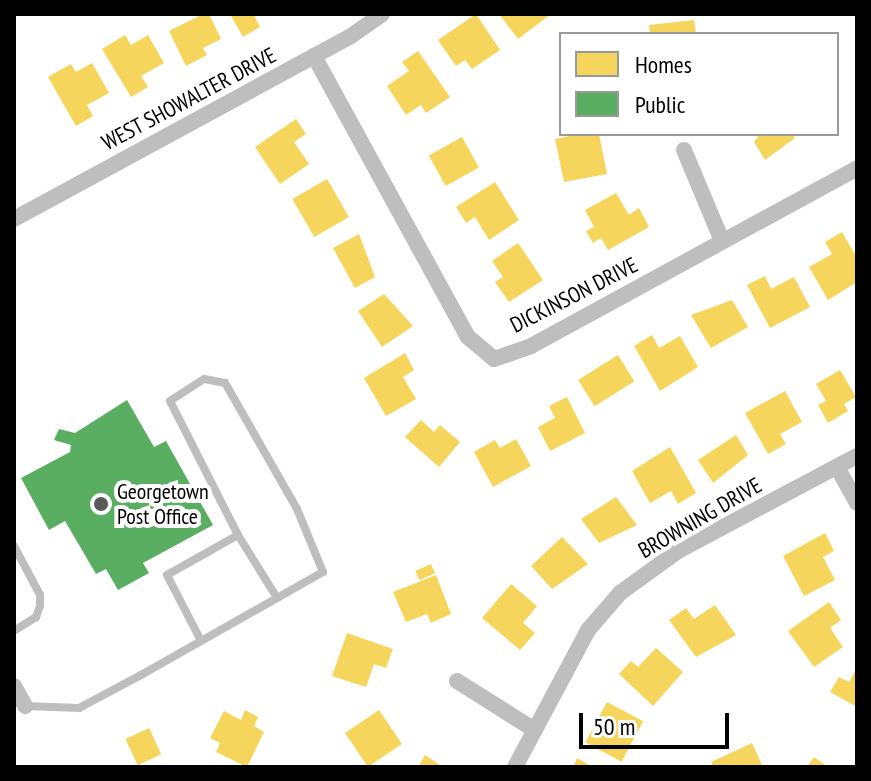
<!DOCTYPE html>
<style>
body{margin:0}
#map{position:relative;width:871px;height:781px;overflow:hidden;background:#fff;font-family:"PT Sans Narrow",sans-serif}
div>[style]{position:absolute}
.homes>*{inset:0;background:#f6d55c;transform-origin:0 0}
.public>*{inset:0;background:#5aae61}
.service>*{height:8px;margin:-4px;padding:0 4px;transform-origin:4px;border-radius:4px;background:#bebebe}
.minor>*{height:16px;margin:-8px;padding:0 8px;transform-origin:8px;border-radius:8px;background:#bebebe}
.dots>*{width:22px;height:22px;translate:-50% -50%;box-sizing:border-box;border:4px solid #fff;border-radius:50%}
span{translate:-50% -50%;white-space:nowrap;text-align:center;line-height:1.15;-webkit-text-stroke:8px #fff;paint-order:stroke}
.street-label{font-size:22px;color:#000}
.poi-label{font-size:22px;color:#000}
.left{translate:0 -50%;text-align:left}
.frame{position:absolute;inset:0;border:16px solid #000;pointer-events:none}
.legend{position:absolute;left:559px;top:32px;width:280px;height:104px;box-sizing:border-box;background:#fff;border:2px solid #999;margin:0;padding:10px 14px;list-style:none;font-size:24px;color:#000}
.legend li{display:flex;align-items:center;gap:16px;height:40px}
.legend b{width:40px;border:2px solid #999}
.scale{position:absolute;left:579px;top:713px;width:150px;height:36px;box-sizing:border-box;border:4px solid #000;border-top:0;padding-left:10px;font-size:24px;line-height:28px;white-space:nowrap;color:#000;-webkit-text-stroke:6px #fff;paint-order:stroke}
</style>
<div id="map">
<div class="homes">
<div style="clip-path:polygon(203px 14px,209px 14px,221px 39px,203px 48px,207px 55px,186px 66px,169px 31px)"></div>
<div style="clip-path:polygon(230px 14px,259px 14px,255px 17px,260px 27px,243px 37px)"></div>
<div style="clip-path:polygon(476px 14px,500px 50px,472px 69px,465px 60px,456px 66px,438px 40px)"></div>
<div style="clip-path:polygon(499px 14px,551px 14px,518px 39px)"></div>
<div style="clip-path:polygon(694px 20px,696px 34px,650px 34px,649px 25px)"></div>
<div style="clip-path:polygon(125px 35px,131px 45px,148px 35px,164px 63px,141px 76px,148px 87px,131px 97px,102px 49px)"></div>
<div style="clip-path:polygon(418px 51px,450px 97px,426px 113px,421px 105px,406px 115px,387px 86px,409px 71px,402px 62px)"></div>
<div style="clip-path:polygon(92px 63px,109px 93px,87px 105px,93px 116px,76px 126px,48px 77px,71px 64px,76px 72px)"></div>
<div style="clip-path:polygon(296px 119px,306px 134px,294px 142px,309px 164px,280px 184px,255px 147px)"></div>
<div style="clip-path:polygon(579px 134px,599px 134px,607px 174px,564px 182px,555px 139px)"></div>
<div style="clip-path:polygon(760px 134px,792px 134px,795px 138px,765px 160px,754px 142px)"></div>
<div style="left:462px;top:137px;width:35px;height:38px;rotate:61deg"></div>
<div style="left:327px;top:179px;width:44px;height:40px;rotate:60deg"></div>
<div style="clip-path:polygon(495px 182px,519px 220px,489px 240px,475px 217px,466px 223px,456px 207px)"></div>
<div style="clip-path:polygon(616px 193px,629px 215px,639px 208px,649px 227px,608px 250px,601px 238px,593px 243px,586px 231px,594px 227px,585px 210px)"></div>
<div style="clip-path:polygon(842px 232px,857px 258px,857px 282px,828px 300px,809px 267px,832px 254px,825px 242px)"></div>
<div style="clip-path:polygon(359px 234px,375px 277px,355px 288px,333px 248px)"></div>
<div style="clip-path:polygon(518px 243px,543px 280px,509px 302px,495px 282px,503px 277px,492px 261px)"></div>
<div style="clip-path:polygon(765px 276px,771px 289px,794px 277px,810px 307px,770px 328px,747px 285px)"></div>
<div style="clip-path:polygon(384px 294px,413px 326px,382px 347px,358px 311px)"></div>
<div style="clip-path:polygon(732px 300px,748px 327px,711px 348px,691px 315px)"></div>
<div style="clip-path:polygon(652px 335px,659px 348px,680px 336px,698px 367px,660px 391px,634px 346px)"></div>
<div style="clip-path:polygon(405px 353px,414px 370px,403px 377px,416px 399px,386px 416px,364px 378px)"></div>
<div style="left:618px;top:355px;width:31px;height:47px;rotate:58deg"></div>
<div style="clip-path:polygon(840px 370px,856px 397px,844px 404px,848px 411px,828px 423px,818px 405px,826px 401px,816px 384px)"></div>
<div style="clip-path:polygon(785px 391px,802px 422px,780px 434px,786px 444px,768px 454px,745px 413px)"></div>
<div style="clip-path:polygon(567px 397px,585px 433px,550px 451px,538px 427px,555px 418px,549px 406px)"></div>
<div style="clip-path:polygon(421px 420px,434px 432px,440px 425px,460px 442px,439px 467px,405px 437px)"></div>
<div style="clip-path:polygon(736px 435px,748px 455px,713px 483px,698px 460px)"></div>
<div style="clip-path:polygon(516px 439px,531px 466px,493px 487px,474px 452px,495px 440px,500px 448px)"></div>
<div style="clip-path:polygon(670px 447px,696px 493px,678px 504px,671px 491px,650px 503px,632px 471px)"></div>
<div style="clip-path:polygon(616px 497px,637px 525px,599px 543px,581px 519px)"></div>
<div style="clip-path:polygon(825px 533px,834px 551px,823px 557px,835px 580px,804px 596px,783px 556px)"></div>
<div style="clip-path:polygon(562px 537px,588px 564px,552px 589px,531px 566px)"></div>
<div style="left:431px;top:564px;width:10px;height:17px;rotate:66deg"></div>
<div style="clip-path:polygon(436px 575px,451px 614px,431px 623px,427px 614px,406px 622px,393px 592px)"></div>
<div style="clip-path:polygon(511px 584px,537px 606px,523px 623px,535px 633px,520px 650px,482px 618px)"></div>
<div style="clip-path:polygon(829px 602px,841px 620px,830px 628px,843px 647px,814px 667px,788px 631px)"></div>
<div style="clip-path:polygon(715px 605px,736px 635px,696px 657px,669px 620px,686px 608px,694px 619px)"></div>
<div style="clip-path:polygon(347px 633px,393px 649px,386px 668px,374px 664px,366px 687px,332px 676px)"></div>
<div style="clip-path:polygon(656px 648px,683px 672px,653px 706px,619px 674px,631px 661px,638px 667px)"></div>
<div style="clip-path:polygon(855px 671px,857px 672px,857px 707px,830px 692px,839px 677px,849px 682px)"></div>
<div style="left:607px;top:702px;width:41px;height:46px;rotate:28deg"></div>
<div style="clip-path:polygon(245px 710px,258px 717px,254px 726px,264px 732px,247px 767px,216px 752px,220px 743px,210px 738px,224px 711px,241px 720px)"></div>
<div style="left:379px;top:710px;width:41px;height:41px;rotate:56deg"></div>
<div style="left:149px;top:728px;width:29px;height:26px;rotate:65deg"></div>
<div style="clip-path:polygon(752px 743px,763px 767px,713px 767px,711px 762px)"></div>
<div style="clip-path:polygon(425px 755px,440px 765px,439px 767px,418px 767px)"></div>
<div style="clip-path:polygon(814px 757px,828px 767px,807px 767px)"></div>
<div style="clip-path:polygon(577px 758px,593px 767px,573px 767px)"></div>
</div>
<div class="public">
<div style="clip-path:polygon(127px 400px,154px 447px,166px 441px,213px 525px,143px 563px,149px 573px,118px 590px,106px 569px,96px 574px,65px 521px,49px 530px,21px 478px,70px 452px,71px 445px,54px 440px,59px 429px,75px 433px)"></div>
</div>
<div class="service">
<div style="left:238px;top:535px;width:74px;rotate:58.2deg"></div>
<div style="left:14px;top:546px;width:55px;rotate:62deg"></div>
<div style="left:40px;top:595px;width:11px;rotate:90deg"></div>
<div style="left:40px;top:606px;width:12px;rotate:110deg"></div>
<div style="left:36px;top:617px;width:26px;rotate:148deg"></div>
<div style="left:26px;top:706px;width:53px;rotate:2.2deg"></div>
<div style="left:79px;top:708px;width:70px;rotate:-28deg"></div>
<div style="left:141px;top:675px;width:209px;rotate:-29.5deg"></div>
<div style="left:323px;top:572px;width:68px;rotate:-112.4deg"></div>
<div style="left:297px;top:509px;width:145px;rotate:-119.7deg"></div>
<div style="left:225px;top:383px;width:21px;rotate:-169deg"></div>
<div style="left:204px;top:379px;width:40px;rotate:147.1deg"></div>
<div style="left:170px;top:401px;width:150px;rotate:63.1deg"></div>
<div style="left:238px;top:535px;width:81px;rotate:150.6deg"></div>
<div style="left:167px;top:575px;width:74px;rotate:62.7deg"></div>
</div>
<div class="minor">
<div style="left:314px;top:56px;width:320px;rotate:61.3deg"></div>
<div style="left:468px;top:337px;width:34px;rotate:40deg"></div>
<div style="left:494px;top:359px;width:39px;rotate:-19deg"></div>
<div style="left:531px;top:346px;width:371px;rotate:-28.6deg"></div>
<div style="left:684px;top:150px;width:99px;rotate:67.3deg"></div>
<div style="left:14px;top:219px;width:383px;rotate:-28.5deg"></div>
<div style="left:351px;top:36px;width:38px;rotate:-35deg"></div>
<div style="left:837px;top:467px;width:41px;rotate:60.9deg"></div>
<div style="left:457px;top:681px;width:90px;rotate:32.3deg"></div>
<div style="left:14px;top:686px;width:23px;rotate:61deg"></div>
<div style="left:515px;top:767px;width:155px;rotate:-61.9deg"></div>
<div style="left:588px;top:630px;width:49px;rotate:-49.1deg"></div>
<div style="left:620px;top:593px;width:72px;rotate:-35.9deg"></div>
<div style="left:678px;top:551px;width:203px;rotate:-28deg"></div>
</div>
<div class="dots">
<div style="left:101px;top:504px;background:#595959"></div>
</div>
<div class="street-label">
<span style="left:189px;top:99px;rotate:-28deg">WEST SHOWALTER DRIVE</span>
<span style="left:574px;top:295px;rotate:-27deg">DICKINSON DRIVE</span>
<span style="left:700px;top:518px;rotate:-30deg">BROWNING DRIVE</span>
</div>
<div class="poi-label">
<span class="left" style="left:117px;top:504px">Georgetown<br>Post Office</span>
</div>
<div class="frame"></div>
<ul class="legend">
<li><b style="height:22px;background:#f6d55c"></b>Homes</li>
<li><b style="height:22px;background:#5aae61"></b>Public</li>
</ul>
<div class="scale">50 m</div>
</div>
